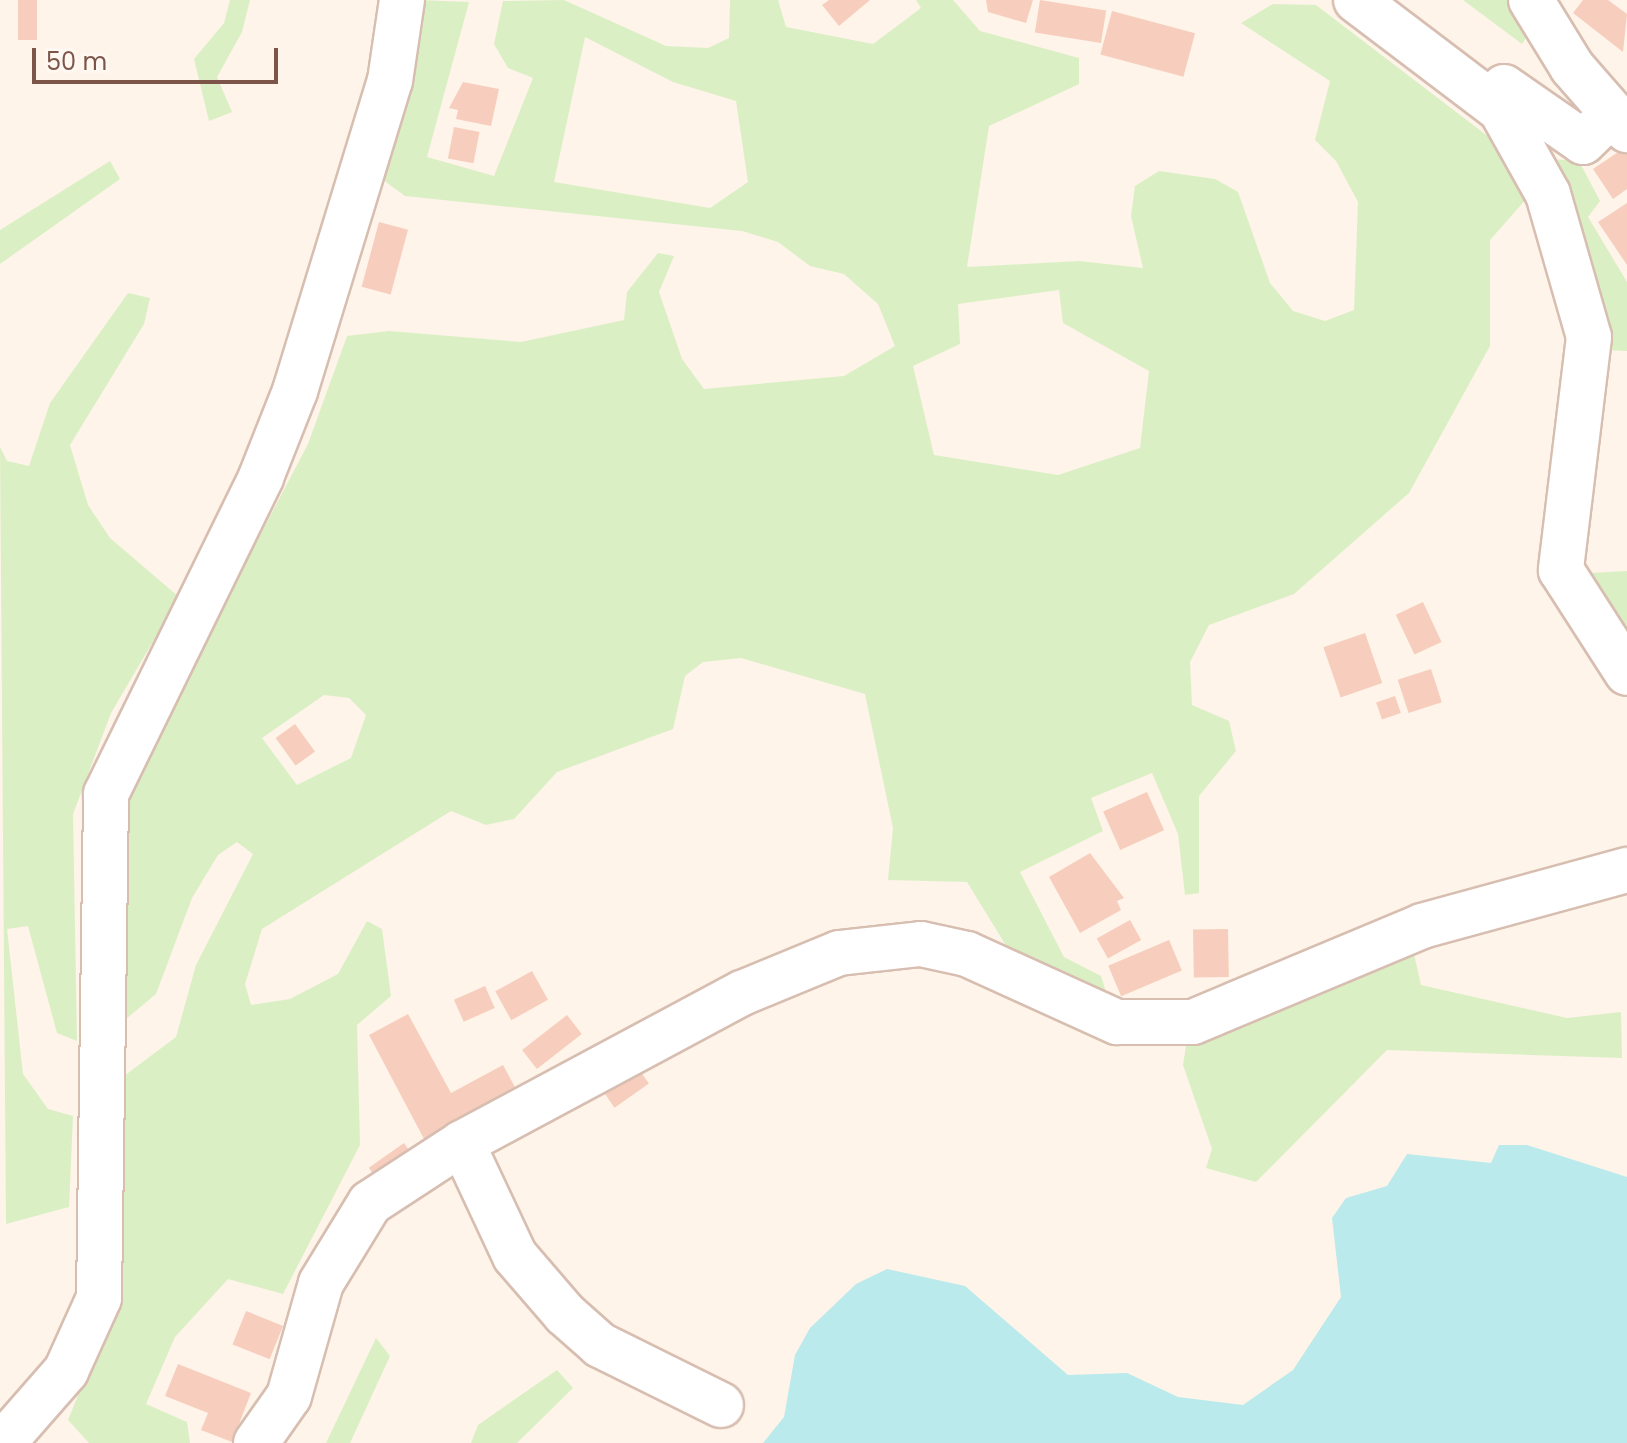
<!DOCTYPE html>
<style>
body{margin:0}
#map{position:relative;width:1627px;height:1443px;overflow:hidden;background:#fef4e9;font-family:Poppins,sans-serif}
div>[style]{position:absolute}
.green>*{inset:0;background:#dbefc5}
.water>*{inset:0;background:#baeaeb}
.building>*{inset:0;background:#f7cebd;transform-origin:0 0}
.roads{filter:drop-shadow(2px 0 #d7beb1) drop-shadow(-2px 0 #d7beb1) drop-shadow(0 2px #d7beb1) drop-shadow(0 -2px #d7beb1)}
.minor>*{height:44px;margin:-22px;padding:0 22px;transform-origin:22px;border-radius:22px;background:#fff}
span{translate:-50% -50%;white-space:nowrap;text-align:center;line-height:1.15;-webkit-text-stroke:6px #fff8f2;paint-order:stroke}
.scale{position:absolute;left:32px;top:48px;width:246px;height:36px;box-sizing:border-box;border:4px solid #7d5548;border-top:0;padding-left:10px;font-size:24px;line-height:28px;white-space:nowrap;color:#7d5548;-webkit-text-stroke:6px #fff8f2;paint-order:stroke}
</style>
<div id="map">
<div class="green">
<div style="clip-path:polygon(230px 0,250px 0,242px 32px,217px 77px,232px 112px,209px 121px,194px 59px,224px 23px)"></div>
<div style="clip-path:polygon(evenodd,418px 0,469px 2px,427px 157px,494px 176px,533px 78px,508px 68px,494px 44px,503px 1px,564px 0,666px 46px,708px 48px,729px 38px,730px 0,778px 0,786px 27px,873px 44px,921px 8px,916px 0,953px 0,980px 31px,1079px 58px,1079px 84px,989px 126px,967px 267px,1079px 261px,1143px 268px,1131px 216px,1135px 186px,1159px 171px,1215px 179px,1238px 192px,1270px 283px,1293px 311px,1325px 321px,1354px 310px,1358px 202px,1336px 161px,1315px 140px,1330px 81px,1241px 23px,1273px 4px,1316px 5px,1502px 147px,1528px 197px,1490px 240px,1490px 346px,1409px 493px,1294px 594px,1209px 625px,1190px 662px,1192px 705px,1229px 721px,1236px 751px,1199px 796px,1199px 893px,1185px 895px,1178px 834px,1152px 773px,1091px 798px,1103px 831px,1020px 872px,1064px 957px,1101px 976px,1108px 998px,1052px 979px,1005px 944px,967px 882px,888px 880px,893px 828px,865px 694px,741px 658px,703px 662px,685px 676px,673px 729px,557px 772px,514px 819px,486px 825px,451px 811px,262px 929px,245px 984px,251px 1005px,290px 999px,338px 974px,367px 921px,382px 929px,391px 996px,357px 1025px,360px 1145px,283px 1294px,228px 1279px,175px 1337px,146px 1404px,187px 1422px,190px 1443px,89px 1443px,68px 1420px,119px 1294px,124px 1076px,176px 1037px,196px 965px,253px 854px,237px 842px,218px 855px,192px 898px,156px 994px,126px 1019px,120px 802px,308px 444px,347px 336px,389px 331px,521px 342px,624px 320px,627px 292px,658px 253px,674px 256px,659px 292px,682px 359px,704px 389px,844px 376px,895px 346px,878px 304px,844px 274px,810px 266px,778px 242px,742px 231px,405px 196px,383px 180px,418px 0,585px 37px,673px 82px,736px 101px,748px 182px,710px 208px,554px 182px,585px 37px,418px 0,1059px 290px,1063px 323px,1149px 371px,1140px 448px,1058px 475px,934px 455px,913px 366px,960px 344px,958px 304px,1059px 290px,418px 0,324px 695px,349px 698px,366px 715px,351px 758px,297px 785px,262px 738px,324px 695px)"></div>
<div style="clip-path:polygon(1463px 0,1516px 0,1533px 26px,1522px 44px)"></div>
<div style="clip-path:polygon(1550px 159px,1579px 161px,1600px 201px,1588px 217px,1627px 282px,1627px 351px,1607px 350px,1606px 314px)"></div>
<div style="clip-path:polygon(110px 161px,120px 179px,0 264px,0 230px)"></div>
<div style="clip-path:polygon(128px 293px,150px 298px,144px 324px,70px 445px,88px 505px,110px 538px,179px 597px,111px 713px,73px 814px,77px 1041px,57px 1033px,28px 926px,7px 929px,23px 1074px,48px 1109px,73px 1116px,69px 1207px,6px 1224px,0 447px,7px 461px,29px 466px,50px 403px)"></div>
<div style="clip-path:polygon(1627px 571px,1627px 639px,1586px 583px,1591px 573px)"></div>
<div style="clip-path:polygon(1414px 954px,1421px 985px,1567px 1018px,1621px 1012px,1622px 1058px,1387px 1050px,1256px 1182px,1206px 1168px,1212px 1149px,1183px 1065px,1186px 1046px)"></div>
<div style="clip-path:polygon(376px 1338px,390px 1356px,350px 1443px,326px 1443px)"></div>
<div style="clip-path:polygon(557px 1370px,573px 1388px,517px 1443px,471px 1443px,478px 1425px)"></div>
</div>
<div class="water">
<div style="clip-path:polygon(1499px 1145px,1527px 1145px,1627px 1177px,1627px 1443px,763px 1443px,784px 1417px,795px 1355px,810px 1328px,856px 1284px,887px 1269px,965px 1286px,1068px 1375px,1127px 1373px,1178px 1397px,1243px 1405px,1293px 1370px,1341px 1297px,1332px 1218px,1346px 1198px,1387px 1186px,1407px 1154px,1491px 1163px)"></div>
</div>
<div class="building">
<div style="left:18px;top:0;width:19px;height:40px"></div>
<div style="clip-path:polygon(829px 0,870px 0,839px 26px,822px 5px)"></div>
<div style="clip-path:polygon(986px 0,1033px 0,1026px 23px,988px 12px)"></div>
<div style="left:1040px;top:0;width:67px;height:33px;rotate:9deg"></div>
<div style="clip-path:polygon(1583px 0,1608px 0,1627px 14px,1623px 52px,1573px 13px)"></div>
<div style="left:1112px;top:11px;width:86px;height:45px;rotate:15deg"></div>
<div style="clip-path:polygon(463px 82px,499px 89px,491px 126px,456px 119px,458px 110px,449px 108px)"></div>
<div style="left:454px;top:127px;width:26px;height:32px;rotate:11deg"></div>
<div style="clip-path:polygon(1627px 146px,1627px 189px,1613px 199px,1593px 169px)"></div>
<div style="clip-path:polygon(1627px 203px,1627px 265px,1598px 222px)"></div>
<div style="left:379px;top:222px;width:30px;height:67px;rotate:15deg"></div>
<div style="left:1423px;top:602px;width:44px;height:30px;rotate:65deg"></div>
<div style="left:1365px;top:633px;width:53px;height:44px;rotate:71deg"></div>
<div style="left:1431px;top:669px;width:35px;height:35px;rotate:72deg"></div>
<div style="left:1395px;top:696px;width:18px;height:20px;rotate:71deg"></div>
<div style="left:295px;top:724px;width:34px;height:24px;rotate:54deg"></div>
<div style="left:1147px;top:792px;width:42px;height:48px;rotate:66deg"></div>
<div style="clip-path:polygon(1090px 853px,1124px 898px,1117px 901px,1121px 910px,1080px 933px,1049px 877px)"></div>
<div style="left:1130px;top:920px;width:23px;height:38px;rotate:61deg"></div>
<div style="left:1228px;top:929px;width:48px;height:35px;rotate:89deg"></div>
<div style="left:1169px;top:940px;width:33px;height:66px;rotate:67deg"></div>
<div style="left:532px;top:971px;width:33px;height:42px;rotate:61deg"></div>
<div style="left:485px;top:986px;width:24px;height:34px;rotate:66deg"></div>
<div style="clip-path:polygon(408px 1014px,451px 1093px,503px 1065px,516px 1089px,424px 1139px,369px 1035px)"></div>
<div style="left:567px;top:1015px;width:24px;height:57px;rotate:52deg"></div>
<div style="left:638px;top:1068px;width:19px;height:42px;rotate:55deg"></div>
<div style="left:404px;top:1143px;width:12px;height:43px;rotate:55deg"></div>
<div style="left:246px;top:1311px;width:40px;height:36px;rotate:22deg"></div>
<div style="clip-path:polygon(178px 1364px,251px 1393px,232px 1442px,201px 1430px,208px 1413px,165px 1396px)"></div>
</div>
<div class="roads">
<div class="minor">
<div style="left:1356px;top:0;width:182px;rotate:37.2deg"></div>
<div style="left:1501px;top:110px;width:96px;rotate:60.8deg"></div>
<div style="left:1548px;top:194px;width:149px;rotate:74deg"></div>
<div style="left:1589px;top:337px;width:235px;rotate:96.9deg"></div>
<div style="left:1561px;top:570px;width:122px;rotate:57.3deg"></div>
<div style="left:1531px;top:0;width:79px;rotate:58.5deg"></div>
<div style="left:1572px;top:67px;width:84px;rotate:48.9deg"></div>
<div style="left:1504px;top:87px;width:96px;rotate:34.8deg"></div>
<div style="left:1583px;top:142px;width:36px;rotate:-44deg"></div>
<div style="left:462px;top:1143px;width:125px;rotate:64.9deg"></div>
<div style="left:515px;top:1256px;width:77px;rotate:49.2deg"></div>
<div style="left:565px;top:1314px;width:47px;rotate:41.5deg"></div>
<div style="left:600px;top:1345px;width:135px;rotate:26.4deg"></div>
<div style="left:3px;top:1443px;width:96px;rotate:-48.8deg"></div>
<div style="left:66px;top:1371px;width:80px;rotate:-65.7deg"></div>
<div style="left:99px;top:1298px;width:504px;rotate:-89.2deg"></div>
<div style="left:106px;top:794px;width:353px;rotate:-63.9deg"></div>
<div style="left:261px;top:477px;width:92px;rotate:-68.4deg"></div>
<div style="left:295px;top:391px;width:324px;rotate:-73deg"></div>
<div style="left:390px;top:81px;width:82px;rotate:-81.6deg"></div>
<div style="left:256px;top:1443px;width:57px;rotate:-54.9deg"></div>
<div style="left:289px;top:1396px;width:117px;rotate:-74.2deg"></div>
<div style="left:321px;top:1283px;width:94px;rotate:-58.5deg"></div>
<div style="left:370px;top:1203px;width:110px;rotate:-33.1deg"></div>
<div style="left:462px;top:1143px;width:318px;rotate:-28.2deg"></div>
<div style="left:742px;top:993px;width:105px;rotate:-22.4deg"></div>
<div style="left:839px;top:953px;width:82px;rotate:-6.3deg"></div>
<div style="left:921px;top:944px;width:47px;rotate:12.3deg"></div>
<div style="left:967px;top:954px;width:165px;rotate:24.4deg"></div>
<div style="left:1117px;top:1022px;width:76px"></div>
<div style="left:1193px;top:1022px;width:248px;rotate:-22.7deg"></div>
<div style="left:1422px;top:926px;width:213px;rotate:-15.3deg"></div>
</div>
</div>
<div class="scale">50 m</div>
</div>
